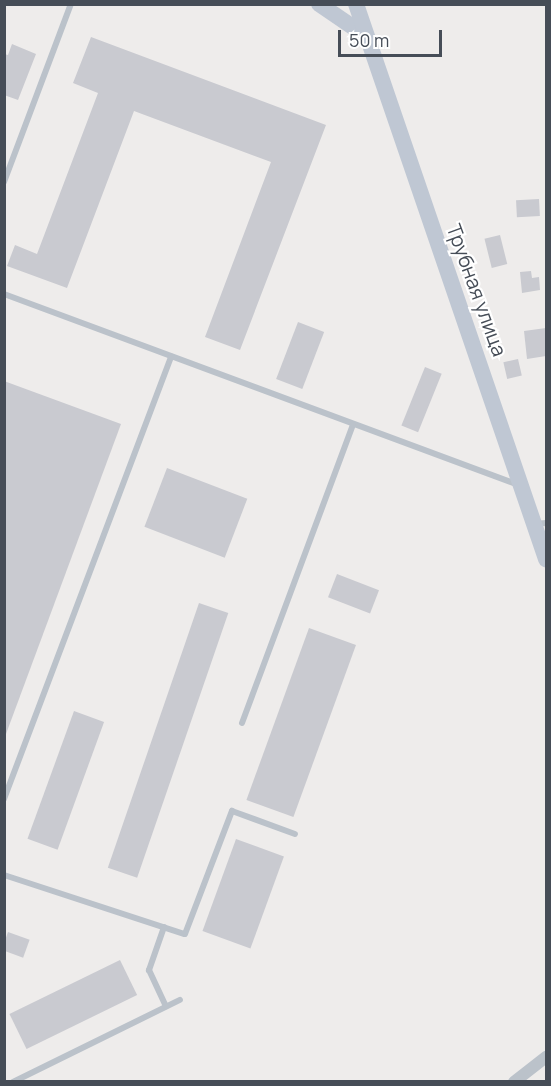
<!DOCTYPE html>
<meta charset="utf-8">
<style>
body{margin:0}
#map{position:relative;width:551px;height:1086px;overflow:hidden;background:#eeeceb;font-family:Manrope,sans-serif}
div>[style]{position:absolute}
.building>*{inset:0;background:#c9cad0;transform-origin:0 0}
.lane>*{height:6px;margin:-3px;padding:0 3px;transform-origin:3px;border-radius:3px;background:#bbc2ca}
.street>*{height:12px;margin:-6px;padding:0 6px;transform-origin:6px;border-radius:6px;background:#bbc2ca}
.secondary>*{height:16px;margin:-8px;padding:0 8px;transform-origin:8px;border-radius:8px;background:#bfc7d3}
span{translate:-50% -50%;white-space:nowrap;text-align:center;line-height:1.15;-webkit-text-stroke:4.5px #fff;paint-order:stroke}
.street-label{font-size:20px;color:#464d57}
.frame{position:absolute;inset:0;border:6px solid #464d57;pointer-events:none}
.scale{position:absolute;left:338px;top:30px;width:104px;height:27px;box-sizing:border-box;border:3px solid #464d57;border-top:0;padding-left:8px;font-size:18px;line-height:21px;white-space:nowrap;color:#464d57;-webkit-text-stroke:4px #fff;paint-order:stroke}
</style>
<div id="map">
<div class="building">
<div style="clip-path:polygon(91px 37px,326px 125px,240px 350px,205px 337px,271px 162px,134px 111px,67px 288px,7px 266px,15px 245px,37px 254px,98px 93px,73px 83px)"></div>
<div style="clip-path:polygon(12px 44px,36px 54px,18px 100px,4px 95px,4px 54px,8px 55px)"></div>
<div style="left:539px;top:199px;width:17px;height:23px;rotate:87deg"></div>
<div style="left:500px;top:235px;width:30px;height:16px;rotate:76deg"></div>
<div style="clip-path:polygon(531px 271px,532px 278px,539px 277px,540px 290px,522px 293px,520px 272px)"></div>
<div style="left:298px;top:322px;width:28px;height:61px;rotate:21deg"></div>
<div style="clip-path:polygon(546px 328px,546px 356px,527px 359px,524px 331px)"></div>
<div style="left:518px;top:359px;width:17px;height:15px;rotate:77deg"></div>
<div style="left:425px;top:367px;width:18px;height:63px;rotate:22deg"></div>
<div style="clip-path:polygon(4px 381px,121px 424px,6px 734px,4px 734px)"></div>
<div style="left:167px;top:468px;width:86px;height:63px;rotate:21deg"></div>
<div style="left:337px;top:574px;width:45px;height:25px;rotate:21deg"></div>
<div style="left:199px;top:603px;width:31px;height:280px;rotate:19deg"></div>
<div style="left:309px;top:628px;width:50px;height:183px;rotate:20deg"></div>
<div style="left:74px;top:711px;width:32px;height:136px;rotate:20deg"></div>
<div style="left:236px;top:839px;width:51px;height:98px;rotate:20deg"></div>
<div style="left:8px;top:932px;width:23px;height:19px;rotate:20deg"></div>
<div style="left:120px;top:960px;width:39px;height:123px;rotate:64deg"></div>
</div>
<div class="lane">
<div style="left:4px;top:182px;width:190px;rotate:-69.4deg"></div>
<div style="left:4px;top:294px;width:549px;rotate:20.35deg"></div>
<div style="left:535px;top:524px;width:11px;rotate:-5deg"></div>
<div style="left:242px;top:723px;width:318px;rotate:-69.6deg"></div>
<div style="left:4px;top:799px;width:473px;rotate:-69.3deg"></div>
<div style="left:4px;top:875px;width:190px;rotate:18.1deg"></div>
<div style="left:185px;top:934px;width:132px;rotate:-69.1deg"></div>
<div style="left:232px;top:811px;width:67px;rotate:20.1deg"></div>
<div style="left:164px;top:927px;width:46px;rotate:109.2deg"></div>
<div style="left:149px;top:970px;width:40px;rotate:65deg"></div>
<div style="left:13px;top:1082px;width:186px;rotate:-26.2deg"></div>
</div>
<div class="street">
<div style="left:514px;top:1082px;width:41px;rotate:-38deg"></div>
</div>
<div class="secondary">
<div style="left:319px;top:4px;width:57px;rotate:34.2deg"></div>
<div style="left:356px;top:4px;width:587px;rotate:71.1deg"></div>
</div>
<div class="street-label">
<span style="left:477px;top:290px;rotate:70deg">Трубная улица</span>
</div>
<div class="frame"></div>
<div class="scale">50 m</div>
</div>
